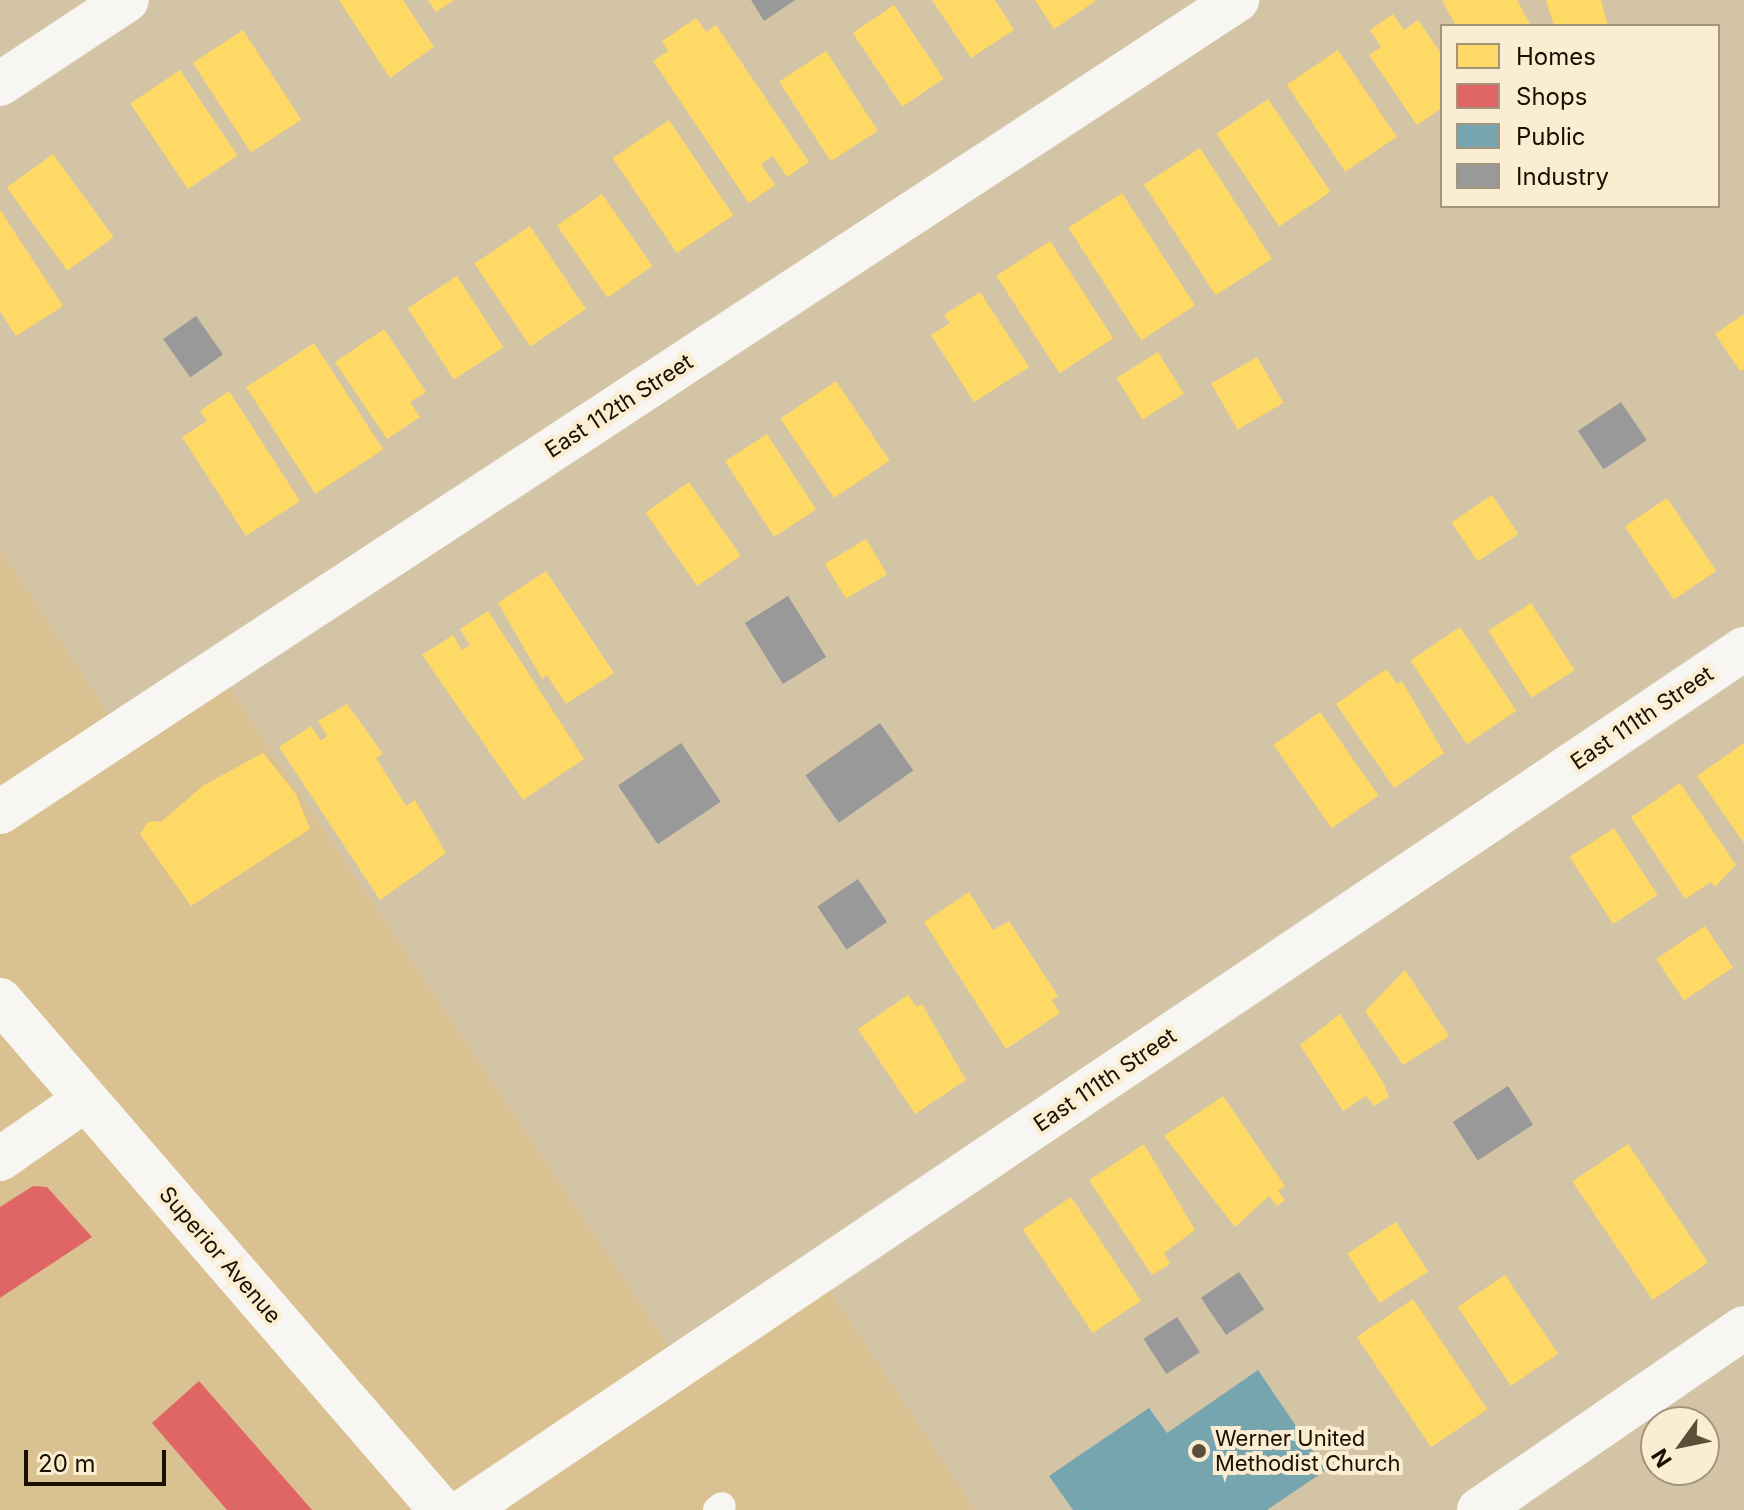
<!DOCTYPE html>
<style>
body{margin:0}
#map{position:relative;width:1744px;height:1510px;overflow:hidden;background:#d3c4a6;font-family:Inter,sans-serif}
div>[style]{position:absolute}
.built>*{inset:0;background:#dac191}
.homes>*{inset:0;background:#ffd966;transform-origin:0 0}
.shops>*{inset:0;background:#e06666}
.public>*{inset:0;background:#76a5af}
.industry>*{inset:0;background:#999;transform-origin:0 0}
.lane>*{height:28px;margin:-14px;padding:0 14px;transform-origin:14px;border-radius:14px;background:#f8f6f2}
.street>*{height:44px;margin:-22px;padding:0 22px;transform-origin:22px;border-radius:22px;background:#f8f6f2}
.primary>*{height:44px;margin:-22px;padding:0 22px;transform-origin:22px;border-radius:22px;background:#f8f6f2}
.dots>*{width:22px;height:22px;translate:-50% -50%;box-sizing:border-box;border:4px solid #fbedd1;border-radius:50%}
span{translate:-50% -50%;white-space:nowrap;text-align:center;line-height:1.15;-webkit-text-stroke:8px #fbedd1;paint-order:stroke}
.street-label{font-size:22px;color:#1a1000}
.poi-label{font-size:22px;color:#1a1000}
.left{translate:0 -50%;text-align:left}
.legend{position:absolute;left:1440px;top:24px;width:280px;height:184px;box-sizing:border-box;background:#fbedd1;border:2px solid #a1957d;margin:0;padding:10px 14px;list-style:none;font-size:24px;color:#1a1000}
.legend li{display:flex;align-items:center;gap:16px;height:40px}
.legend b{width:40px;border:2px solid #a1957d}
.north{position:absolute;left:1640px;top:1406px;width:80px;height:80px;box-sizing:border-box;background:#fbedd1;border:2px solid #a1957d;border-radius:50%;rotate:237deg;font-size:22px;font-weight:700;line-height:32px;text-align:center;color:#1a1000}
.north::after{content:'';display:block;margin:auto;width:28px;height:36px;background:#5b4f3a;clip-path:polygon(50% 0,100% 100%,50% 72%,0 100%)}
.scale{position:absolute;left:24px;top:1450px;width:142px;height:36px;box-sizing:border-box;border:4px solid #1a1000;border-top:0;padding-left:10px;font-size:24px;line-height:28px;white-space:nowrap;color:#1a1000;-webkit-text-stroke:6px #fbedd1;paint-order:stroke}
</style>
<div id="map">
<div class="built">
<div style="clip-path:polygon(0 548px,121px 733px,217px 670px,681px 1365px,818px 1273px,975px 1510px,0 1510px)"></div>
</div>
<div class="homes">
<div style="clip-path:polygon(339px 0,403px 0,434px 47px,390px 78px)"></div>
<div style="clip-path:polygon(428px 0,454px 0,436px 12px)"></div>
<div style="clip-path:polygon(932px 0,995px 0,1014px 30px,971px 58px)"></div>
<div style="clip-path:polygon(1035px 0,1097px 0,1054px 29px)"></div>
<div style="clip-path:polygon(1442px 0,1517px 0,1531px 26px,1456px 26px)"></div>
<div style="clip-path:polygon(1546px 0,1601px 0,1608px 26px,1554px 26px)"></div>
<div style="left:894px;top:5px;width:89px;height:50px;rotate:56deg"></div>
<div style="clip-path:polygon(1393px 14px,1404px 30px,1418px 20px,1442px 55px,1442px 108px,1417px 125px,1369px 55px,1381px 47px,1370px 30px)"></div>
<div style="clip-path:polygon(696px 18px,706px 32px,716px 25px,809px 162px,787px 177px,773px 156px,761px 164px,775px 185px,749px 203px,653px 61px,668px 51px,662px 41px)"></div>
<div style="left:243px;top:30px;width:107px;height:60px;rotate:57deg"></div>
<div style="left:1338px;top:50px;width:105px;height:62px;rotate:56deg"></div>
<div style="left:826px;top:51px;width:95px;height:56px;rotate:57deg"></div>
<div style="left:180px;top:70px;width:103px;height:60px;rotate:56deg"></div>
<div style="left:1268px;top:99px;width:112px;height:62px;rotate:56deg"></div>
<div style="left:669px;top:120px;width:115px;height:68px;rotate:56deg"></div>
<div style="left:1200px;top:148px;width:132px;height:67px;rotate:57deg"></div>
<div style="left:53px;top:154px;width:103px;height:57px;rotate:54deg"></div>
<div style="left:1122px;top:193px;width:134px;height:64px;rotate:57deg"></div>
<div style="left:602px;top:194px;width:88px;height:55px;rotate:55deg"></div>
<div style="clip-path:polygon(0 210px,63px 306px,16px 336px,0 311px)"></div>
<div style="left:530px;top:226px;width:100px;height:67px;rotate:56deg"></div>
<div style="left:1050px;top:241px;width:116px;height:64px;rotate:57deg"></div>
<div style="left:457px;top:276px;width:85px;height:59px;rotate:57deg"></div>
<div style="clip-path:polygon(980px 292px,1029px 367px,974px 402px,931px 335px,950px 323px,944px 315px)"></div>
<div style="clip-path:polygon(1744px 314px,1744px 369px,1740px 371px,1715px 334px)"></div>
<div style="clip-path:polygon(384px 329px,426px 392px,410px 402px,420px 417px,387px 439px,335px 362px)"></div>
<div style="left:314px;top:343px;width:127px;height:81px;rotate:57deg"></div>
<div style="left:1158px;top:352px;width:49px;height:49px;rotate:58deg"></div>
<div style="left:1257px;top:357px;width:53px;height:53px;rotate:60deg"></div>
<div style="left:836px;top:381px;width:96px;height:67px;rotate:56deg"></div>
<div style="clip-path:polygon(229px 391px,300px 501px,246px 536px,182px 437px,207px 421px,200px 411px)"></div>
<div style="left:767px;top:434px;width:90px;height:50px;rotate:57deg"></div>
<div style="left:689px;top:482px;width:90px;height:53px;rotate:55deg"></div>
<div style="left:1492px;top:495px;width:47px;height:49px;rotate:56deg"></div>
<div style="left:1667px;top:498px;width:88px;height:51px;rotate:56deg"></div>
<div style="left:866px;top:539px;width:41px;height:48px;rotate:59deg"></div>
<div style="clip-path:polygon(546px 571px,614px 673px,566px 704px,547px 675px,542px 679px,498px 603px)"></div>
<div style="left:1531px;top:603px;width:80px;height:51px;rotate:57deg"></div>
<div style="clip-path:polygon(488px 611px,584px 759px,523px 800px,422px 655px,453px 635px,462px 650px,470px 645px,460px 629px)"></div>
<div style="left:1460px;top:627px;width:101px;height:60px;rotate:56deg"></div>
<div style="clip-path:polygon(1386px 669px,1397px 684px,1402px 681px,1444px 753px,1394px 788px,1336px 704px)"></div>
<div style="clip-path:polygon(347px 704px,383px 754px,376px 758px,406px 806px,415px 800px,446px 853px,380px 900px,279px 747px,311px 726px,321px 741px,327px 736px,318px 721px)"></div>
<div style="left:1320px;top:712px;width:102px;height:57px;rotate:55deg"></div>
<div style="clip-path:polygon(1744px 743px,1744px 843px,1697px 776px)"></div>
<div style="clip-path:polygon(263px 753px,296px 794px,310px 829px,191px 906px,140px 834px,148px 822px,162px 821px,204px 785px)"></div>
<div style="clip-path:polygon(1680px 783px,1736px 865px,1715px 887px,1711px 882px,1685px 899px,1631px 817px)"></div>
<div style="left:1614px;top:828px;width:80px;height:53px;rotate:57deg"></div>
<div style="clip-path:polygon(969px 892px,993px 930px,1009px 921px,1058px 996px,1052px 1000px,1060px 1013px,1006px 1049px,924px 922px)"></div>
<div style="left:1705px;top:926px;width:50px;height:59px;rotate:56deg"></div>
<div style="clip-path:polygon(1405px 970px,1449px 1036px,1403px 1065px,1365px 1011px)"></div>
<div style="clip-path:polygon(908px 995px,917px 1007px,922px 1004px,966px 1080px,915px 1114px,858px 1029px)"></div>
<div style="clip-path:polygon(1340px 1014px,1384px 1084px,1389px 1097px,1374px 1106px,1366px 1096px,1343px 1111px,1300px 1045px)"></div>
<div style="clip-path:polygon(1223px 1096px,1285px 1186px,1278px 1191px,1285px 1200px,1277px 1206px,1269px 1196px,1235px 1227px,1164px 1136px)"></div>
<div style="clip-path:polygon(1144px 1144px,1195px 1230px,1164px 1253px,1170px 1264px,1152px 1275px,1089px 1180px)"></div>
<div style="left:1628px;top:1144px;width:143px;height:67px;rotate:56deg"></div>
<div style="left:1071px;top:1197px;width:125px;height:58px;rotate:56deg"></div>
<div style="left:1396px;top:1222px;width:59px;height:58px;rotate:57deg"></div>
<div style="left:1505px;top:1275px;width:95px;height:57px;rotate:56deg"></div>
<div style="left:1413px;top:1299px;width:133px;height:68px;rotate:56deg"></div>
</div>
<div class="shops">
<div style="clip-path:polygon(33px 1186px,47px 1187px,92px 1237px,0 1298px,0 1207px)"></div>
<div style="clip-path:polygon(199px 1381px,312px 1510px,227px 1510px,152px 1423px)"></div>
</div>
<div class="public">
<div style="clip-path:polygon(1258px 1370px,1326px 1470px,1267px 1510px,1073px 1510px,1049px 1476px,1149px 1408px,1167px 1433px)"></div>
</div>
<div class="industry">
<div style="clip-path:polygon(751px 0,795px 0,764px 21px)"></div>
<div style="left:196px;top:316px;width:47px;height:40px;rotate:55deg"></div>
<div style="left:1621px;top:402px;width:46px;height:52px;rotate:56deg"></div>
<div style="left:788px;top:596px;width:72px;height:51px;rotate:58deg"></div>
<div style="left:880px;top:723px;width:58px;height:91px;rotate:55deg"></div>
<div style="left:681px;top:743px;width:71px;height:76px;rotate:56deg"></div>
<div style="left:858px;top:879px;width:52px;height:49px;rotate:56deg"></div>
<div style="left:1508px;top:1086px;width:46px;height:66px;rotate:57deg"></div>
<div style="left:1239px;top:1272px;width:45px;height:46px;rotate:56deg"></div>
<div style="left:1177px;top:1317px;width:42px;height:40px;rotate:57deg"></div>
</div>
<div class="lane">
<div style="left:717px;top:1510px;width:6px;rotate:-39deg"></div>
</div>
<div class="street">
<div style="left:0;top:84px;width:152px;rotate:-33.5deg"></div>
<div style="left:0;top:812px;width:1480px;rotate:-33.28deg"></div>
<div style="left:0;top:1159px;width:103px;rotate:-34.8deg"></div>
<div style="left:465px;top:1510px;width:1542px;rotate:-33.95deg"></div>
<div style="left:1479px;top:1510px;width:321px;rotate:-34.5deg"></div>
</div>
<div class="primary">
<div style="left:0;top:1000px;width:674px;rotate:49.15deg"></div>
</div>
<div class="dots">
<div style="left:1199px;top:1451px;background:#5b4f3a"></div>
</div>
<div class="street-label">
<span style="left:619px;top:406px;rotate:-33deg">East 112th Street</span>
<span style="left:1642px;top:718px;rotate:-34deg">East 111th Street</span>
<span style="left:1105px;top:1080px;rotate:-34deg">East 111th Street</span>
<span style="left:220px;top:1255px;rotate:49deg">Superior Avenue</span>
</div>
<div class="poi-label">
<span class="left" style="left:1215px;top:1451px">Werner United<br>Methodist Church</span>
</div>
<ul class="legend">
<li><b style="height:22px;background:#ffd966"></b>Homes</li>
<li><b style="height:22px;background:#e06666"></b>Shops</li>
<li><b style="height:22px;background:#76a5af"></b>Public</li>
<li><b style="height:22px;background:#999"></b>Industry</li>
</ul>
<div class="north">N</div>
<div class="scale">20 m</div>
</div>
